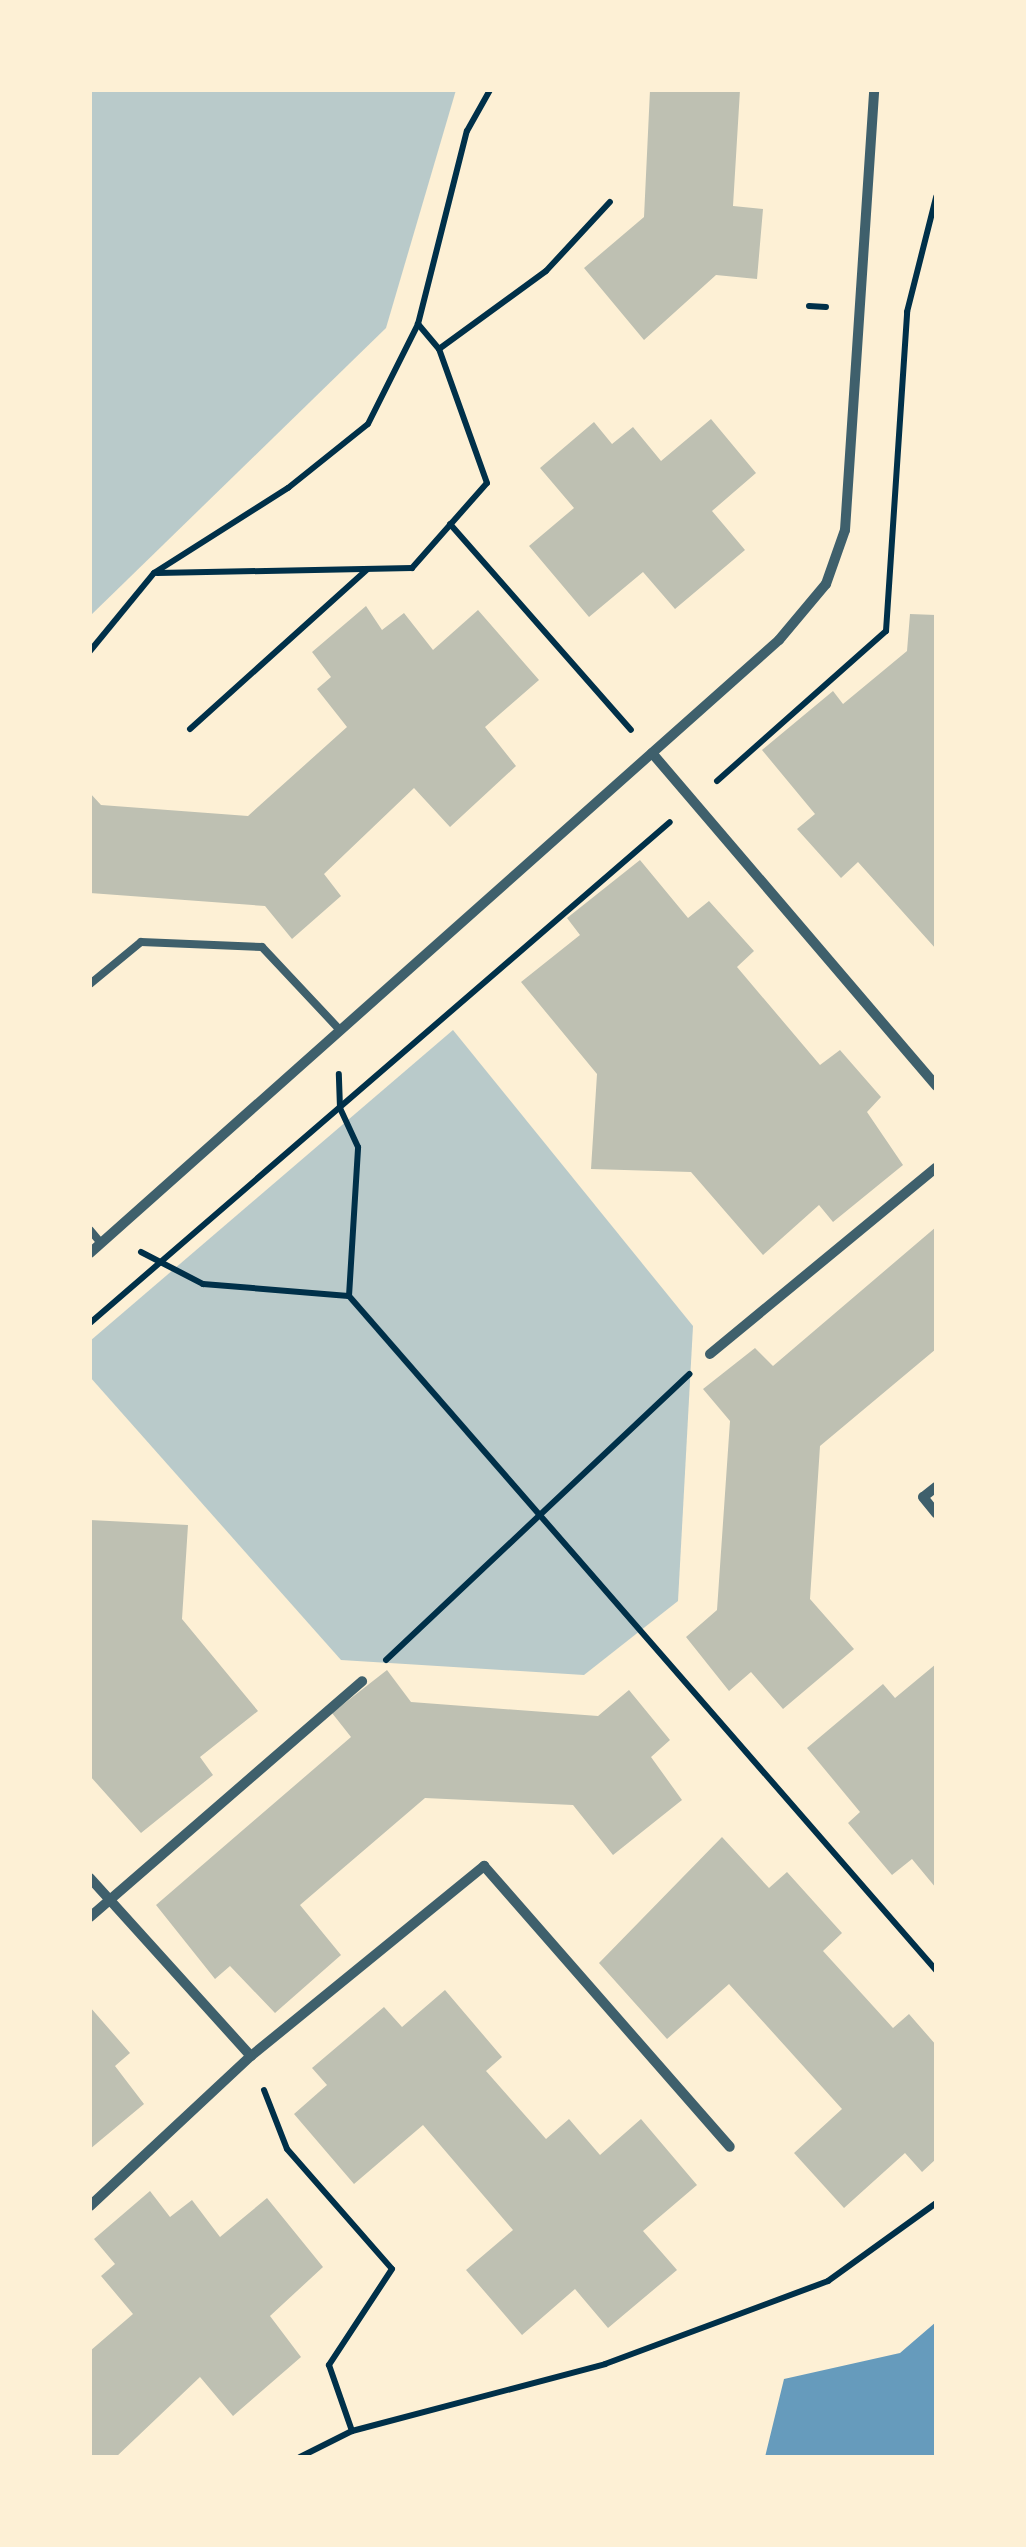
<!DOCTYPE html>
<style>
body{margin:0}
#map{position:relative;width:1026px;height:2547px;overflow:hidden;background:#fdf0d5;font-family:"Roboto Condensed",sans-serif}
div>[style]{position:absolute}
.green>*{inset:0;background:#b9caca}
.water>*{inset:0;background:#669bbc}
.building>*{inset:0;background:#bec0b2}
.path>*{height:6px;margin:-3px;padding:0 3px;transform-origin:3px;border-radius:3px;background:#003049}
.service>*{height:8px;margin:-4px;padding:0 4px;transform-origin:4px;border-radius:4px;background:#3f606c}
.minor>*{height:10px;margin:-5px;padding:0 5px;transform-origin:5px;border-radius:5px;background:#3f606c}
span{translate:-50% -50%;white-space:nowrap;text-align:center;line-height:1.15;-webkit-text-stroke:9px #fdf0d5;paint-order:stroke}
.frame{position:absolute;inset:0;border:92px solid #fdf0d5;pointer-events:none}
</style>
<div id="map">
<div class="green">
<div style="clip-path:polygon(90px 90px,456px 90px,386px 328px,90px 616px)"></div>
<div style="clip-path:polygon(453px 1030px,693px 1326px,678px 1601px,584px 1675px,341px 1660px,90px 1377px,90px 1341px)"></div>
</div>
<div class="water">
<div style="clip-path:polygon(936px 2322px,936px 2457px,765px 2457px,784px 2379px,900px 2353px)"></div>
</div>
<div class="building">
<div style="clip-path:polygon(650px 90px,740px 90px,733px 206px,763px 209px,757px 279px,716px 275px,644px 340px,584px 268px,644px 217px)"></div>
<div style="clip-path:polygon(711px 419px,756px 473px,712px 511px,745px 550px,675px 609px,643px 572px,589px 617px,529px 546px,574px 508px,540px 468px,594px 422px,612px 444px,633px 427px,661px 461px)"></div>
<div style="clip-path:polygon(366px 606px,382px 630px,404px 613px,433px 650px,478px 610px,539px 680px,485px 727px,516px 766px,450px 827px,414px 788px,324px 874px,341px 896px,292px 939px,265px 906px,90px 893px,90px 793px,101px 805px,248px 816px,347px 727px,317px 689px,331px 677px,312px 652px)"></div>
<div style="clip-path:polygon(910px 614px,936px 615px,936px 949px,858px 862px,841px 878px,797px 829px,815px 814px,762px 750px,833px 691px,843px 704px,907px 651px)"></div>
<div style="clip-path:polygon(640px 860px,688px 918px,709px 901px,754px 951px,737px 967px,820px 1065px,840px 1050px,881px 1097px,867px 1112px,903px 1165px,833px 1222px,819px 1205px,763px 1255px,691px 1172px,591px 1169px,597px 1074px,521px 982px,580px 935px,567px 918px)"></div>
<div style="clip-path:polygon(936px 1227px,936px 1349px,820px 1446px,810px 1599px,854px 1649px,783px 1709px,751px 1672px,729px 1691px,686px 1637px,717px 1610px,730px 1421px,703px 1389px,755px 1348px,773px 1366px)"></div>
<div style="clip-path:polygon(90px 1520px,188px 1525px,182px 1619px,258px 1711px,200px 1757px,213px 1775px,141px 1833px,90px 1776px)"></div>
<div style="clip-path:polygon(936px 1664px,936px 1888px,912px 1859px,892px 1875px,848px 1823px,860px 1812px,807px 1748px,883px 1684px,895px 1698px)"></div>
<div style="clip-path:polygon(387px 1670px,411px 1702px,598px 1716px,629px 1690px,670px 1740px,651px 1757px,682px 1800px,613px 1855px,573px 1805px,425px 1798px,300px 1905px,341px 1955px,275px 2013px,230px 1966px,215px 1979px,156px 1905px,351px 1737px,332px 1713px)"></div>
<div style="clip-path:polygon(722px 1837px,769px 1888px,787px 1872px,842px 1933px,823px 1951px,893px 2028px,909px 2014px,936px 2045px,936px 2159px,922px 2172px,905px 2153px,844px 2208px,794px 2153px,842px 2109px,729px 1984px,667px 2039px,599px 1963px)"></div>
<div style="clip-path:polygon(445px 1990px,502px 2057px,486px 2071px,546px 2139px,569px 2119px,600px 2155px,641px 2119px,697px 2185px,643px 2231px,677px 2270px,608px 2328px,575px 2289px,522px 2335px,466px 2270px,513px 2230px,423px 2125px,354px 2184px,294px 2114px,327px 2085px,312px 2068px,384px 2007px,402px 2027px)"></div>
<div style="clip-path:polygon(90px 2007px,130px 2053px,115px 2066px,144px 2104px,90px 2149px)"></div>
<div style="clip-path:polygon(150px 2191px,170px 2217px,192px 2200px,220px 2237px,267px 2198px,323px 2267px,270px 2316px,301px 2357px,233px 2416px,200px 2377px,116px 2457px,90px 2457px,90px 2351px,133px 2314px,101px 2276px,115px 2264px,94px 2239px)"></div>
</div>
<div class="path">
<div style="left:809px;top:306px;width:17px;rotate:3deg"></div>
<div style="left:439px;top:349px;width:132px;rotate:-36.1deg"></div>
<div style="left:546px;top:271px;width:94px;rotate:-47.2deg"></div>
<div style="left:450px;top:524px;width:274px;rotate:48.7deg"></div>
<div style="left:157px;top:573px;width:255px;rotate:-1.1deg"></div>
<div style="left:412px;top:568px;width:113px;rotate:-48.6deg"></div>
<div style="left:487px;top:483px;width:142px;rotate:-109.7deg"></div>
<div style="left:439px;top:349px;width:33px;rotate:-130deg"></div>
<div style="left:90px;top:651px;width:101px;rotate:-50.6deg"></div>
<div style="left:154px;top:573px;width:159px;rotate:-32.4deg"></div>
<div style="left:288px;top:488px;width:102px;rotate:-38.7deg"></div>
<div style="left:368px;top:424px;width:112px;rotate:-63.4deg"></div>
<div style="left:418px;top:324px;width:199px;rotate:-75.8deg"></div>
<div style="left:467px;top:131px;width:47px;rotate:-60.7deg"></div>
<div style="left:190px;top:729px;width:239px;rotate:-42deg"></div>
<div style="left:717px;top:781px;width:226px;rotate:-41.6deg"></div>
<div style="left:886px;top:631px;width:320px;rotate:-86.2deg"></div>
<div style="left:907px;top:312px;width:119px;rotate:-75.8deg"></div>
<div style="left:141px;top:1252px;width:70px;rotate:27.3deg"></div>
<div style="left:203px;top:1284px;width:146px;rotate:4.7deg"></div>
<div style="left:349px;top:1296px;width:149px;rotate:-86.5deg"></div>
<div style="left:358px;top:1147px;width:43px;rotate:-114.8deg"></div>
<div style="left:340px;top:1108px;width:34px;rotate:-92deg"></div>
<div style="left:349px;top:1296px;width:894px;rotate:48.95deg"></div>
<div style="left:90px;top:1323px;width:766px;rotate:-40.82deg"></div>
<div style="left:386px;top:1660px;width:417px;rotate:-43.3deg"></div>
<div style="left:264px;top:2090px;width:63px;rotate:68.7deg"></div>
<div style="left:287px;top:2149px;width:159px;rotate:48.8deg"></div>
<div style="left:392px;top:2269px;width:115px;rotate:123.3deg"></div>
<div style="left:329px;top:2365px;width:70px;rotate:70.8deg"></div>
<div style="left:300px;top:2457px;width:58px;rotate:-26.6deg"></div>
<div style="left:352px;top:2431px;width:262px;rotate:-14.8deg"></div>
<div style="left:605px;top:2364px;width:238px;rotate:-20.4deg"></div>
<div style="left:828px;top:2281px;width:133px;rotate:-35.8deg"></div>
</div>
<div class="service">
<div style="left:90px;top:984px;width:66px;rotate:-39.5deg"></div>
<div style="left:141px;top:942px;width:121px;rotate:2.4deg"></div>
<div style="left:262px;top:947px;width:112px;rotate:46.8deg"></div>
<div style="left:90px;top:1230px;width:17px;rotate:50deg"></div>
</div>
<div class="minor">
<div style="left:652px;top:753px;width:438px;rotate:49.5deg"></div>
<div style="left:90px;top:1253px;width:922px;rotate:-41.66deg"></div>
<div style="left:779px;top:640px;width:73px;rotate:-50deg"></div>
<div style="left:826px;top:584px;width:57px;rotate:-70.6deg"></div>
<div style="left:845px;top:530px;width:441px;rotate:-86.2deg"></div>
<div style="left:710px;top:1354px;width:293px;rotate:-39.5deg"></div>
<div style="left:936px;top:1487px;width:16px;rotate:142deg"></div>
<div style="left:923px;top:1497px;width:21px;rotate:51deg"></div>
<div style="left:90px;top:1878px;width:240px;rotate:47.9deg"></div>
<div style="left:90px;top:1917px;width:360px;rotate:-40.9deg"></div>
<div style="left:90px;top:2206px;width:220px;rotate:-43deg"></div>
<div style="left:251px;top:2056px;width:301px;rotate:-39.2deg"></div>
<div style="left:484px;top:1866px;width:373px;rotate:48.8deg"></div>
</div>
<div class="frame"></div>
</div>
